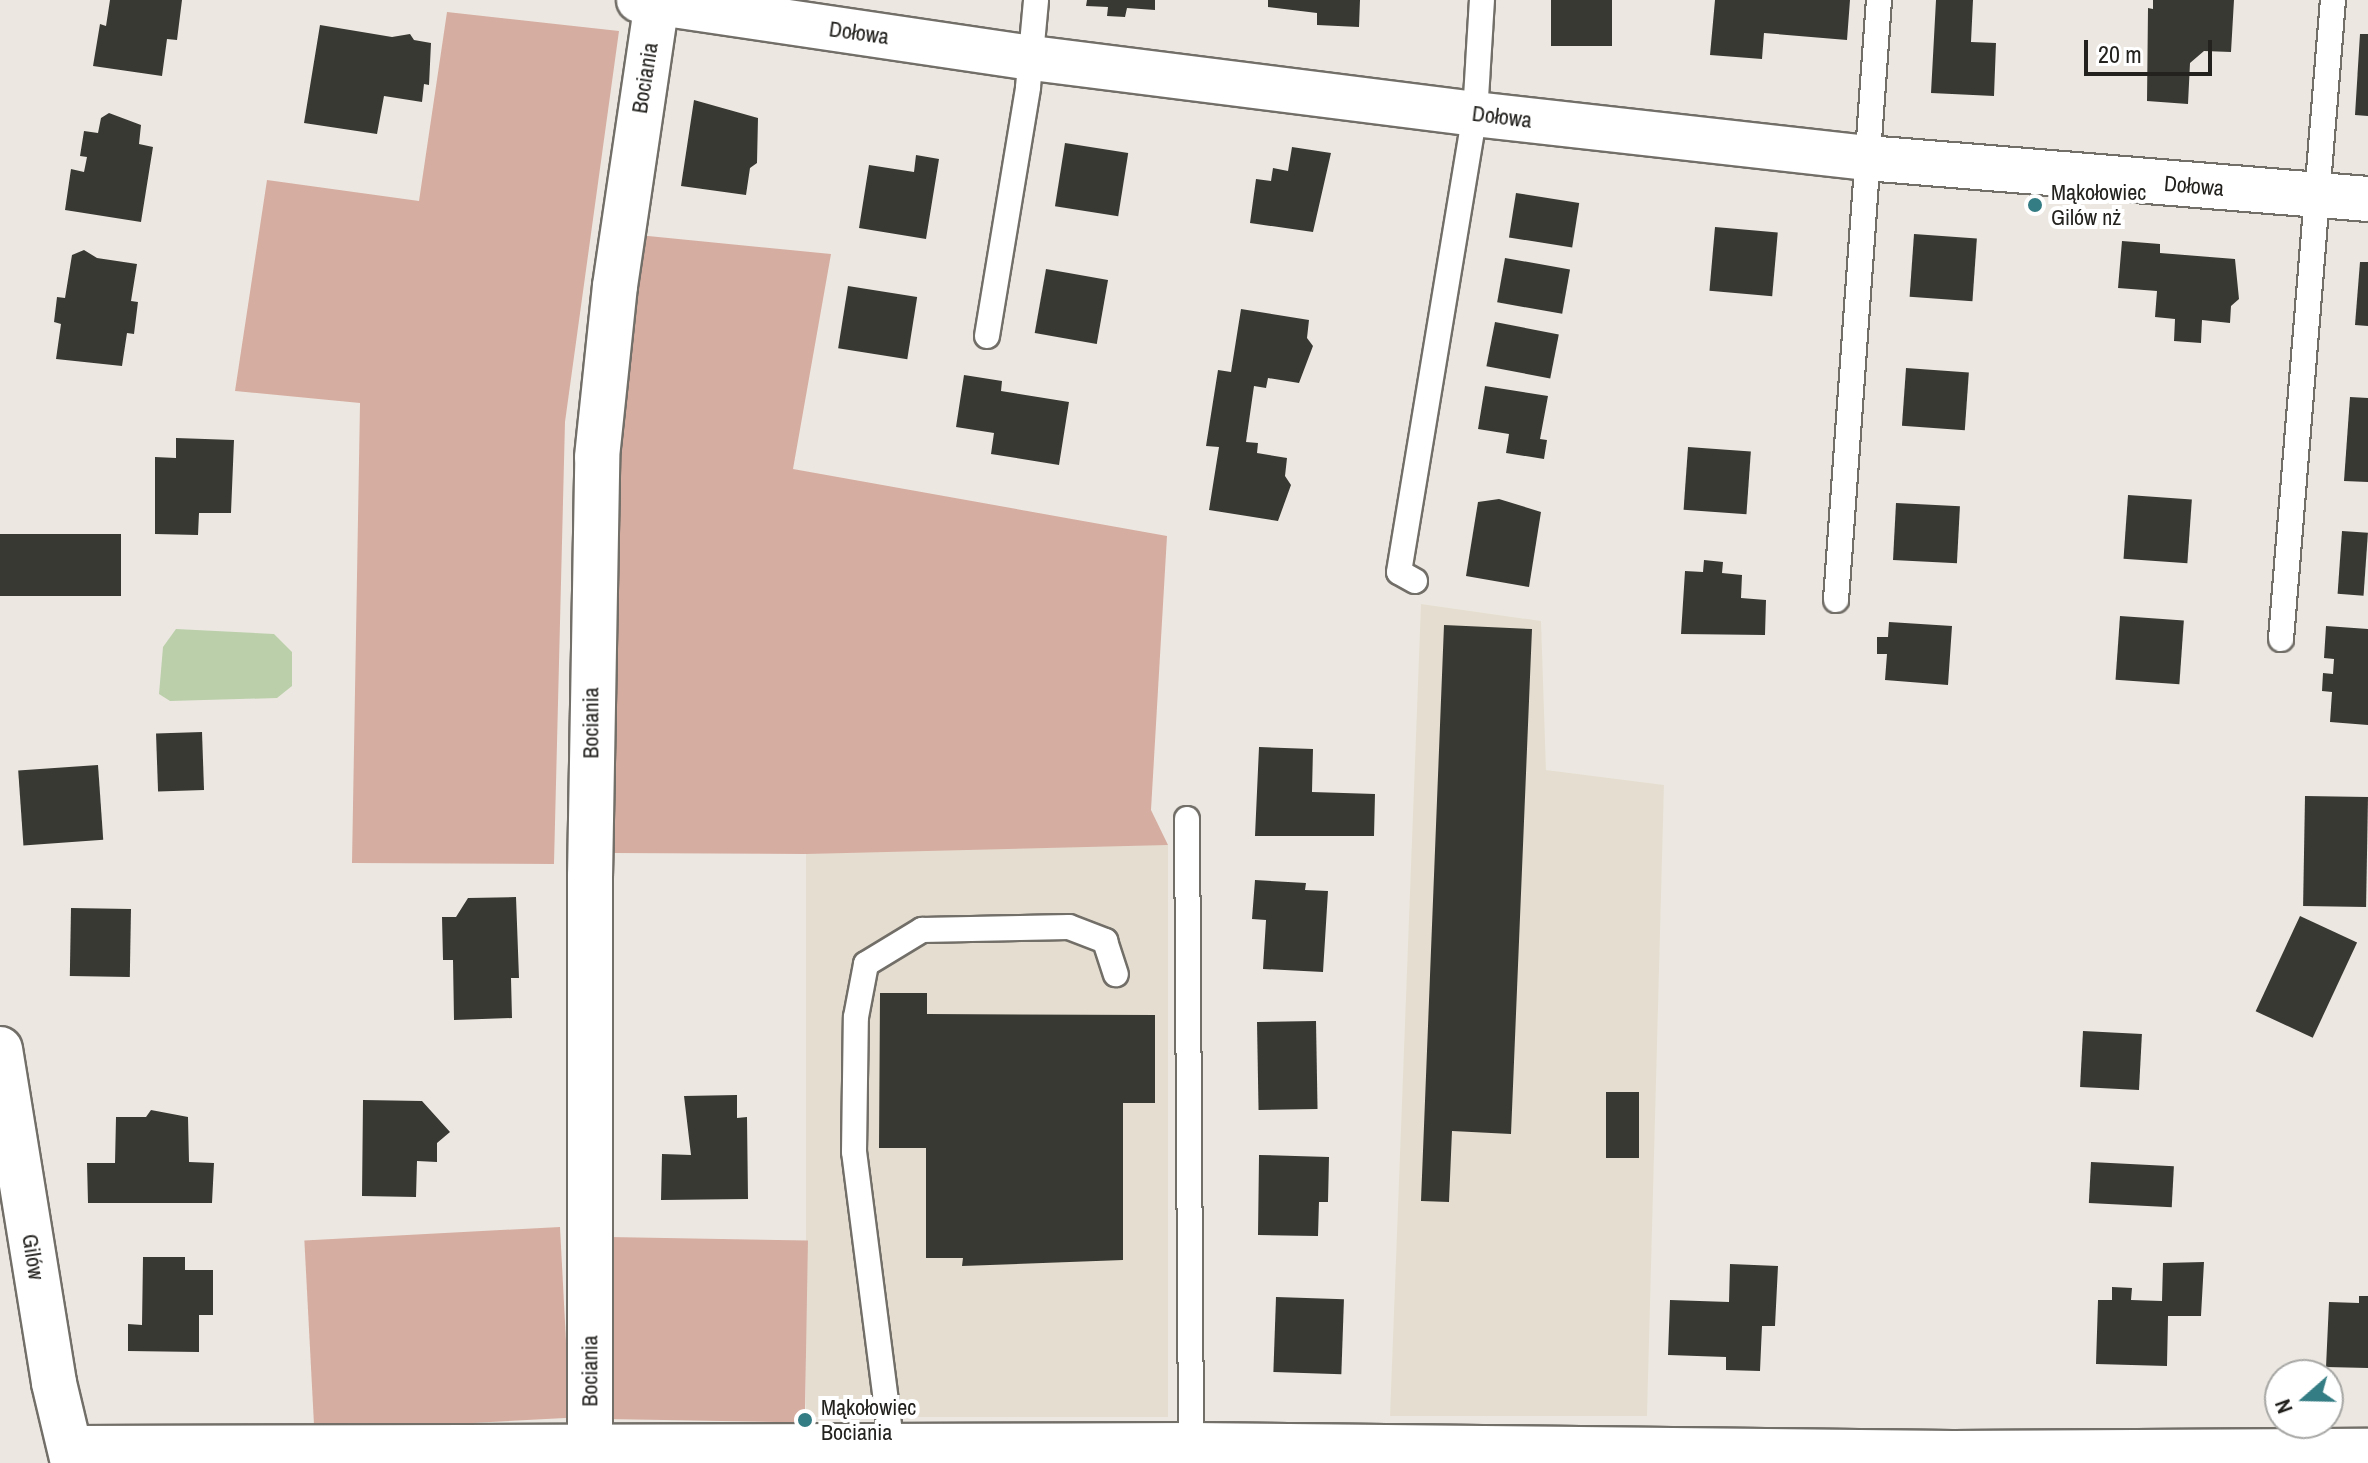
<!DOCTYPE html>
<meta charset="utf-8">
<style>
body{margin:0}
#map{position:relative;width:2368px;height:1463px;overflow:hidden;background:#ece8e1;font-family:"Archivo Narrow",sans-serif}
div>[style]{position:absolute}
.built>*{inset:0;background:#e5ded0;transform-origin:0 0}
.green>*{inset:0;background:#d6ada1;transform-origin:0 0}
.water>*{inset:0;background:#bbcfab}
.building>*{inset:0;background:#393933;transform-origin:0 0}
.roads{filter:drop-shadow(2px 0 #726e68) drop-shadow(-2px 0 #726e68) drop-shadow(0 2px #726e68) drop-shadow(0 -2px #726e68)}
.service>*{height:24px;margin:-12px;padding:0 12px;transform-origin:12px;border-radius:12px;background:#fff}
.minor>*{height:44px;margin:-22px;padding:0 22px;transform-origin:22px;border-radius:22px;background:#fff}
.dots>*{width:22px;height:22px;translate:-50% -50%;box-sizing:border-box;border:4px solid #fff;border-radius:50%}
span{translate:-50% -50%;white-space:nowrap;text-align:center;line-height:1.15;-webkit-text-stroke:8px #fff;paint-order:stroke}
.street-label{font-size:22px;color:#23221f}
.poi-label{font-size:22px;color:#23221f}
.left{translate:0 -50%;text-align:left}
.north{position:absolute;left:2264px;top:1359px;width:80px;height:80px;box-sizing:border-box;background:#fff;border:2px solid #a7a7a5;border-radius:50%;rotate:250deg;font-size:22px;font-weight:700;line-height:32px;text-align:center;color:#23221f}
.north::after{content:'';display:block;margin:auto;width:28px;height:36px;background:#357d84;clip-path:polygon(50% 0,100% 100%,50% 72%,0 100%)}
.scale{position:absolute;left:2084px;top:40px;width:128px;height:36px;box-sizing:border-box;border:4px solid #23221f;border-top:0;padding-left:10px;font-size:24px;line-height:28px;white-space:nowrap;color:#23221f;-webkit-text-stroke:6px #fff;paint-order:stroke}
</style>
<div id="map">
<div class="built">
<div style="clip-path:polygon(1421px 604px,1541px 621px,1546px 770px,1664px 785px,1647px 1416px,1390px 1416px)"></div>
<div style="left:1168px;top:845px;width:572px;height:362px;rotate:90deg"></div>
</div>
<div class="green">
<div style="clip-path:polygon(447px 12px,619px 31px,565px 422px,554px 864px,352px 863px,360px 403px,235px 391px,267px 180px,419px 201px)"></div>
<div style="clip-path:polygon(638px 235px,831px 254px,793px 469px,1167px 536px,1151px 810px,1168px 845px,806px 854px,611px 853px,618px 429px)"></div>
<div style="left:560px;top:1227px;width:191px;height:256px;rotate:87deg"></div>
<div style="left:609px;top:1237px;width:199px;height:182px;rotate:1deg"></div>
</div>
<div class="water">
<div style="clip-path:polygon(176px 629px,274px 634px,292px 652px,292px 686px,277px 698px,170px 701px,159px 694px,163px 647px)"></div>
</div>
<div class="building">
<div style="clip-path:polygon(110px 0,182px 0,177px 40px,167px 39px,162px 76px,93px 66px,100px 24px,106px 26px)"></div>
<div style="clip-path:polygon(1087px 0,1155px 0,1155px 10px,1127px 8px,1125px 17px,1107px 16px,1108px 7px,1086px 6px)"></div>
<div style="clip-path:polygon(1268px 0,1360px 0,1359px 27px,1317px 25px,1317px 13px,1268px 7px)"></div>
<div style="left:1551px;top:0;width:61px;height:46px"></div>
<div style="clip-path:polygon(1715px 0,1850px 0,1847px 40px,1764px 33px,1762px 59px,1710px 55px)"></div>
<div style="clip-path:polygon(1936px 0,1973px 0,1971px 42px,1996px 43px,1994px 96px,1931px 93px)"></div>
<div style="clip-path:polygon(2153px 0,2234px 0,2231px 52px,2204px 51px,2190px 63px,2188px 104px,2147px 101px,2148px 8px,2153px 9px)"></div>
<div style="clip-path:polygon(320px 25px,392px 37px,410px 34px,414px 40px,431px 43px,429px 85px,424px 84px,422px 102px,384px 96px,377px 134px,304px 123px)"></div>
<div style="clip-path:polygon(2360px 34px,2368px 34px,2368px 116px,2355px 115px)"></div>
<div style="clip-path:polygon(694px 100px,758px 118px,757px 163px,750px 168px,746px 195px,681px 186px)"></div>
<div style="clip-path:polygon(109px 113px,141px 125px,139px 144px,153px 147px,141px 222px,65px 210px,71px 169px,84px 172px,87px 157px,80px 156px,84px 131px,98px 133px,101px 118px)"></div>
<div style="left:1065px;top:143px;width:64px;height:64px;rotate:9deg"></div>
<div style="clip-path:polygon(1292px 147px,1331px 153px,1313px 232px,1250px 223px,1256px 179px,1271px 181px,1273px 168px,1288px 171px)"></div>
<div style="clip-path:polygon(916px 155px,939px 159px,926px 239px,859px 228px,869px 165px,914px 172px)"></div>
<div style="left:1516px;top:193px;width:64px;height:45px;rotate:9deg"></div>
<div style="left:1715px;top:227px;width:63px;height:64px;rotate:5deg"></div>
<div style="left:1914px;top:234px;width:63px;height:63px;rotate:4deg"></div>
<div style="clip-path:polygon(2122px 241px,2160px 244px,2160px 253px,2235px 259px,2239px 299px,2231px 306px,2230px 323px,2202px 320px,2201px 343px,2174px 341px,2175px 319px,2155px 317px,2157px 291px,2118px 288px)"></div>
<div style="clip-path:polygon(84px 250px,97px 258px,137px 264px,131px 301px,138px 302px,134px 334px,127px 333px,122px 366px,56px 359px,61px 324px,54px 322px,57px 297px,65px 298px,72px 255px)"></div>
<div style="left:1505px;top:258px;width:66px;height:45px;rotate:10deg"></div>
<div style="clip-path:polygon(2360px 262px,2368px 262px,2368px 326px,2355px 325px)"></div>
<div style="left:1046px;top:269px;width:63px;height:65px;rotate:10deg"></div>
<div style="left:848px;top:286px;width:70px;height:63px;rotate:9deg"></div>
<div style="clip-path:polygon(1241px 309px,1309px 320px,1307px 338px,1313px 346px,1299px 383px,1268px 378px,1266px 388px,1254px 386px,1246px 442px,1258px 443px,1257px 453px,1287px 458px,1285px 476px,1291px 485px,1278px 521px,1209px 510px,1219px 447px,1206px 446px,1218px 370px,1231px 372px)"></div>
<div style="left:1495px;top:322px;width:65px;height:45px;rotate:11deg"></div>
<div style="left:1906px;top:368px;width:63px;height:58px;rotate:4deg"></div>
<div style="clip-path:polygon(964px 375px,1002px 381px,1001px 391px,1069px 402px,1059px 465px,991px 454px,994px 433px,956px 427px)"></div>
<div style="clip-path:polygon(1485px 386px,1548px 396px,1540px 439px,1547px 440px,1544px 459px,1506px 453px,1509px 434px,1478px 429px)"></div>
<div style="clip-path:polygon(2350px 397px,2368px 398px,2368px 482px,2344px 481px)"></div>
<div style="clip-path:polygon(176px 438px,234px 440px,231px 513px,199px 513px,198px 535px,155px 534px,155px 457px,176px 458px)"></div>
<div style="left:1688px;top:447px;width:63px;height:63px;rotate:4deg"></div>
<div style="left:2128px;top:495px;width:64px;height:64px;rotate:4deg"></div>
<div style="clip-path:polygon(1499px 499px,1541px 512px,1529px 587px,1466px 576px,1478px 502px)"></div>
<div style="left:1896px;top:503px;width:64px;height:57px;rotate:3deg"></div>
<div style="left:2342px;top:531px;width:26px;height:63px;rotate:4deg"></div>
<div style="left:0;top:534px;width:121px;height:62px"></div>
<div style="clip-path:polygon(1704px 560px,1723px 562px,1722px 573px,1742px 575px,1741px 598px,1766px 600px,1765px 635px,1681px 634px,1685px 571px,1703px 572px)"></div>
<div style="left:2120px;top:616px;width:64px;height:64px;rotate:4deg"></div>
<div style="clip-path:polygon(1889px 622px,1952px 626px,1948px 685px,1885px 680px,1887px 654px,1877px 654px,1877px 637px,1888px 637px)"></div>
<div style="clip-path:polygon(1444px 625px,1532px 629px,1511px 1134px,1452px 1131px,1449px 1202px,1421px 1201px)"></div>
<div style="clip-path:polygon(2326px 626px,2368px 629px,2368px 725px,2330px 722px,2332px 692px,2322px 691px,2323px 673px,2333px 674px,2334px 659px,2324px 658px)"></div>
<div style="left:202px;top:732px;width:58px;height:46px;rotate:88deg"></div>
<div style="clip-path:polygon(1259px 747px,1313px 749px,1312px 792px,1375px 794px,1374px 836px,1255px 836px)"></div>
<div style="left:98px;top:765px;width:75px;height:80px;rotate:86deg"></div>
<div style="left:2305px;top:796px;width:63px;height:110px;rotate:1deg"></div>
<div style="clip-path:polygon(1255px 880px,1306px 883px,1305px 890px,1328px 891px,1323px 972px,1263px 969px,1266px 920px,1252px 919px)"></div>
<div style="clip-path:polygon(516px 897px,519px 978px,511px 978px,512px 1018px,454px 1020px,453px 960px,443px 960px,442px 917px,456px 917px,468px 898px)"></div>
<div style="left:71px;top:908px;width:60px;height:68px;rotate:1deg"></div>
<div style="left:2300px;top:916px;width:63px;height:105px;rotate:25deg"></div>
<div style="clip-path:polygon(880px 993px,927px 993px,927px 1014px,1155px 1015px,1155px 1103px,1123px 1103px,1123px 1260px,962px 1266px,963px 1258px,926px 1258px,926px 1148px,879px 1148px)"></div>
<div style="left:1316px;top:1021px;width:88px;height:59px;rotate:89deg"></div>
<div style="left:2083px;top:1031px;width:59px;height:56px;rotate:3deg"></div>
<div style="left:1606px;top:1092px;width:33px;height:66px"></div>
<div style="clip-path:polygon(737px 1095px,737px 1118px,747px 1117px,748px 1199px,661px 1200px,662px 1154px,691px 1155px,684px 1096px)"></div>
<div style="clip-path:polygon(363px 1100px,422px 1101px,450px 1132px,437px 1143px,437px 1162px,417px 1161px,416px 1197px,362px 1196px)"></div>
<div style="clip-path:polygon(151px 1110px,188px 1117px,189px 1162px,214px 1163px,212px 1203px,88px 1203px,87px 1163px,115px 1163px,116px 1117px,146px 1117px)"></div>
<div style="clip-path:polygon(1259px 1155px,1329px 1157px,1328px 1202px,1319px 1202px,1318px 1236px,1258px 1235px)"></div>
<div style="left:2091px;top:1162px;width:83px;height:41px;rotate:3deg"></div>
<div style="clip-path:polygon(143px 1257px,185px 1257px,185px 1270px,213px 1270px,213px 1315px,199px 1315px,199px 1352px,128px 1351px,128px 1324px,142px 1325px)"></div>
<div style="clip-path:polygon(2204px 1262px,2201px 1316px,2168px 1316px,2167px 1366px,2096px 1364px,2098px 1300px,2112px 1300px,2112px 1287px,2132px 1288px,2131px 1300px,2162px 1301px,2163px 1263px)"></div>
<div style="clip-path:polygon(1730px 1264px,1778px 1266px,1775px 1326px,1762px 1326px,1760px 1371px,1726px 1370px,1726px 1357px,1668px 1355px,1670px 1300px,1729px 1302px)"></div>
<div style="clip-path:polygon(2359px 1296px,2368px 1296px,2368px 1368px,2326px 1367px,2329px 1302px,2359px 1303px)"></div>
<div style="left:1276px;top:1297px;width:68px;height:75px;rotate:2deg"></div>
</div>
<div class="roads">
<div class="service">
<div style="left:987px;top:336px;width:252px;rotate:-80.6deg"></div>
<div style="left:1028px;top:87px;width:87px;rotate:-84.7deg"></div>
<div style="left:1415px;top:581px;width:18px;rotate:-151deg"></div>
<div style="left:1399px;top:572px;width:464px;rotate:-80.6deg"></div>
<div style="left:1475px;top:114px;width:114px;rotate:-86.5deg"></div>
<div style="left:1836px;top:600px;width:602px;rotate:-85.9deg"></div>
<div style="left:2281px;top:639px;width:641px;rotate:-85.35deg"></div>
<div style="left:1187px;top:819px;width:626px;rotate:89.63deg"></div>
<div style="left:892px;top:1448px;width:298px;rotate:-97.3deg"></div>
<div style="left:854px;top:1152px;width:135px;rotate:-89.2deg"></div>
<div style="left:856px;top:1017px;width:54px;rotate:-79.3deg"></div>
<div style="left:866px;top:964px;width:66px;rotate:-31.3deg"></div>
<div style="left:922px;top:930px;width:147px;rotate:-1.2deg"></div>
<div style="left:1069px;top:927px;width:39px;rotate:21deg"></div>
<div style="left:1105px;top:941px;width:35px;rotate:72deg"></div>
</div>
<div class="minor">
<div style="left:639px;top:0;width:397px;rotate:8.4deg"></div>
<div style="left:1032px;top:58px;width:447px;rotate:7.2deg"></div>
<div style="left:1475px;top:114px;width:394px;rotate:6.4deg"></div>
<div style="left:1867px;top:158px;width:503px;rotate:4.68deg"></div>
<div style="left:0;top:1049px;width:338px;rotate:80.8deg"></div>
<div style="left:54px;top:1383px;width:82px;rotate:76.6deg"></div>
<div style="left:72px;top:1448px;width:1119px;rotate:-0.15deg"></div>
<div style="left:1191px;top:1445px;width:762px;rotate:0.6deg"></div>
<div style="left:1953px;top:1453px;width:415px;rotate:-0.3deg"></div>
<div style="left:590px;top:1463px;width:586px;rotate:-90deg"></div>
<div style="left:590px;top:877px;width:420px;rotate:-89deg"></div>
<div style="left:597px;top:457px;width:172px;rotate:-84deg"></div>
<div style="left:615px;top:286px;width:286px;rotate:-81.6deg"></div>
</div>
</div>
<div class="dots">
<div style="left:2035px;top:205px;background:#357d84"></div>
<div style="left:805px;top:1420px;background:#357d84"></div>
</div>
<div class="street-label">
<span style="left:859px;top:33px;rotate:8deg">Dołowa</span>
<span style="left:645px;top:78px;rotate:-81deg">Bociania</span>
<span style="left:1502px;top:117px;rotate:7deg">Dołowa</span>
<span style="left:2194px;top:186px;rotate:5deg">Dołowa</span>
<span style="left:591px;top:723px;rotate:-90deg">Bociania</span>
<span style="left:33px;top:1257px;rotate:81deg">Gilów</span>
<span style="left:590px;top:1371px;rotate:-90deg">Bociania</span>
</div>
<div class="poi-label">
<span class="left" style="left:2051px;top:205px">Mąkołowiec<br>Gilów nż</span>
<span class="left" style="left:821px;top:1420px">Mąkołowiec<br>Bociania</span>
</div>
<div class="north">N</div>
<div class="scale">20 m</div>
</div>
